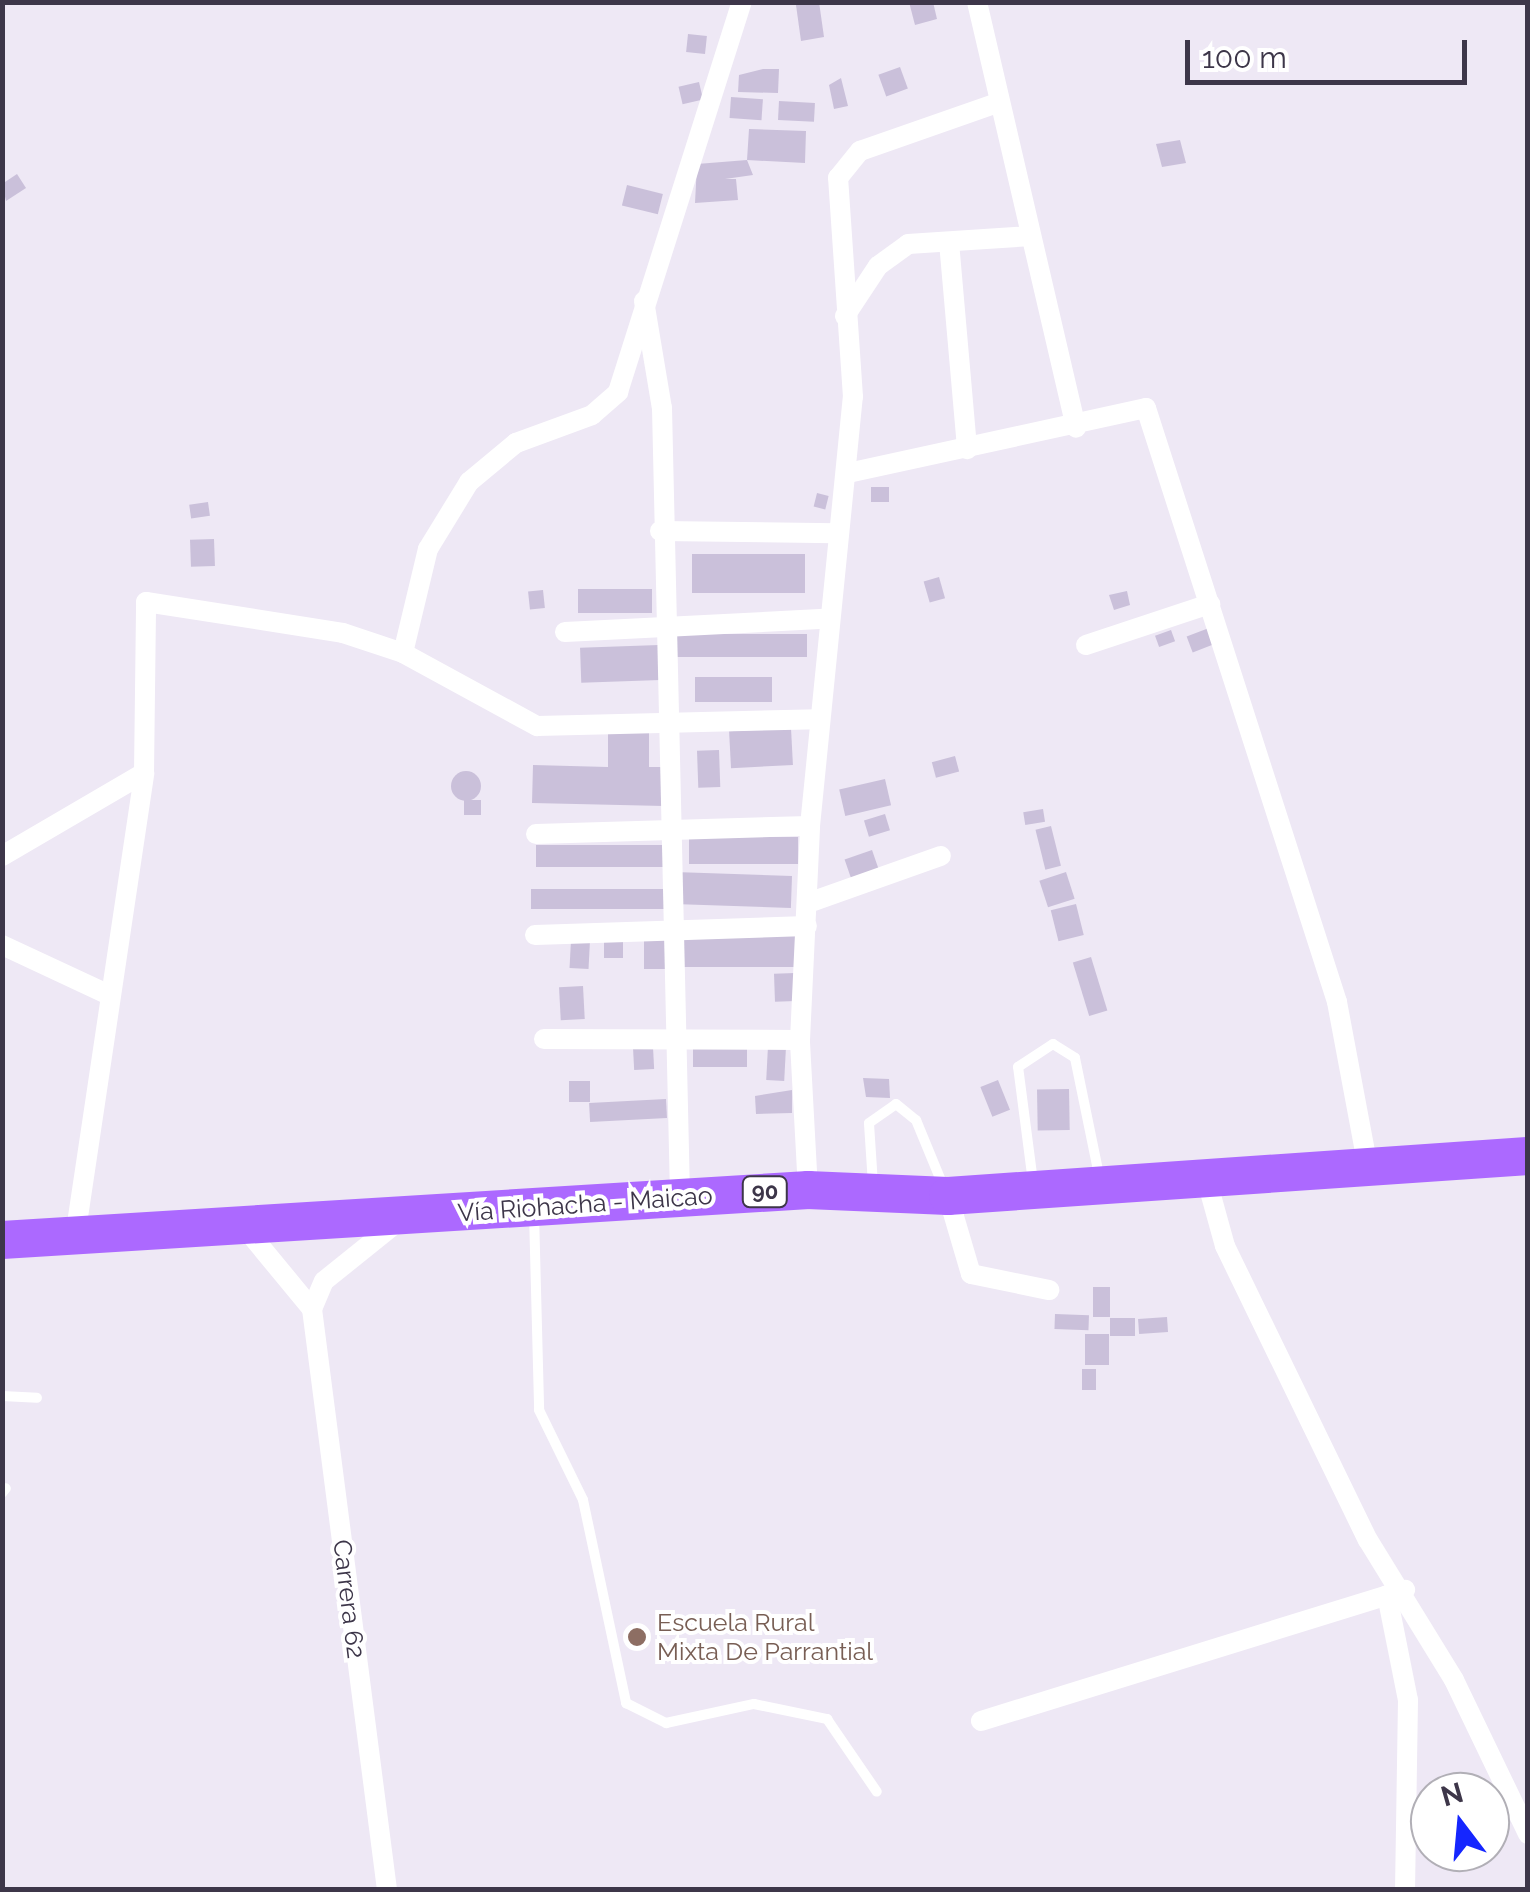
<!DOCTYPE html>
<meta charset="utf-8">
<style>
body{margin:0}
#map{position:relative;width:1530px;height:1892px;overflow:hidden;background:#eee8f5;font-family:Raleway,sans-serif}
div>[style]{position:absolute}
.building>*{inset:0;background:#cac0da;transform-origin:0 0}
.round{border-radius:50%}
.lane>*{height:10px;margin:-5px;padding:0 5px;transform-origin:5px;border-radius:5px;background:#fff}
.street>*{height:20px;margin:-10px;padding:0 10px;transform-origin:10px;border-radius:10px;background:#fff}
.highway>*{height:38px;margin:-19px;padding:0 19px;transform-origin:19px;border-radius:19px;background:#ac69ff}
.dots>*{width:28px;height:28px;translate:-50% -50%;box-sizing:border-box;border:5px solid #fff;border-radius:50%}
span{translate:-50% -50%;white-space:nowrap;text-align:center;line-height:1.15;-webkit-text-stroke:8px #fff;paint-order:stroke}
.shield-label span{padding:2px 8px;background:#fff;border:2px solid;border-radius:8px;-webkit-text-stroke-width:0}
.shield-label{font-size:22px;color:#3d3649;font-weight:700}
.street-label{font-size:25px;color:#3d3649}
.education-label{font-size:25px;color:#785e54}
.left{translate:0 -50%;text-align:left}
.frame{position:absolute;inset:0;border:5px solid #3d3649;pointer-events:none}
.north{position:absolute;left:1410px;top:1772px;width:100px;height:100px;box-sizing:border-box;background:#fff;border:2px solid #b1afb6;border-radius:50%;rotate:344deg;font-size:28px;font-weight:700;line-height:40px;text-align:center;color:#3d3649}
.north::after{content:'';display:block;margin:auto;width:35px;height:45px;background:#1526ff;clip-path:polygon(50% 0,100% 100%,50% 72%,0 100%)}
.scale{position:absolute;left:1185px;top:40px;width:282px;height:45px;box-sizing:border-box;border:5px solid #3d3649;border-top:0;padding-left:12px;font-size:30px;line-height:35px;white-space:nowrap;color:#3d3649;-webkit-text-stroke:8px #fff;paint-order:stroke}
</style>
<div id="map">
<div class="building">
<div style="clip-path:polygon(810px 2px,819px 2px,824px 37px,801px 41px,796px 5px)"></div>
<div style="clip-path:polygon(909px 2px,933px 2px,937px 19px,915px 25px)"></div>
<div style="left:688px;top:34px;width:19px;height:18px;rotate:6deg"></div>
<div style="left:900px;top:67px;width:23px;height:23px;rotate:70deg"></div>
<div style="clip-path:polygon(763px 69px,779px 69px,778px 93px,738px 92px,739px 75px)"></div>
<div style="clip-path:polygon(841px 78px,848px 106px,834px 109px,829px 85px)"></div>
<div style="left:699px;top:82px;width:18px;height:21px;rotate:77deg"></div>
<div style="left:731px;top:97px;width:32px;height:21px;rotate:4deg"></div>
<div style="left:779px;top:101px;width:36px;height:19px;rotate:3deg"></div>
<div style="clip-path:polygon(749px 129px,806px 131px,805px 163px,747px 160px,753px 175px,725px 179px,736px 179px,738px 200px,695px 203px,697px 164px,747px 160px)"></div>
<div style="clip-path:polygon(1180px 140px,1186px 163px,1162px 167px,1156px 144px)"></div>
<div style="clip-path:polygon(17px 174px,26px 188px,6px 201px,2px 184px)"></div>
<div style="left:627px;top:185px;width:37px;height:21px;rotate:14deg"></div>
<div style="left:871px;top:487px;width:18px;height:15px"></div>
<div style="left:817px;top:493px;width:12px;height:14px;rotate:14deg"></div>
<div style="left:208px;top:502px;width:14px;height:19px;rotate:82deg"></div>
<div style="left:214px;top:539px;width:27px;height:24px;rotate:88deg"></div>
<div style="left:805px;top:554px;width:39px;height:113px;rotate:90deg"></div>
<div style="left:939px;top:577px;width:22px;height:16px;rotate:74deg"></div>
<div style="left:578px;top:589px;width:74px;height:24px"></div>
<div style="left:543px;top:590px;width:18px;height:15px;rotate:84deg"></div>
<div style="clip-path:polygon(1127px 591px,1130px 605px,1114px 610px,1109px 595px)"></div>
<div style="left:1209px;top:628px;width:17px;height:24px;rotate:69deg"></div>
<div style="left:1171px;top:630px;width:12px;height:17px;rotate:70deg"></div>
<div style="left:807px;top:634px;width:23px;height:133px;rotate:90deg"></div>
<div style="left:659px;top:645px;width:35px;height:79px;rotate:88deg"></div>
<div style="left:695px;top:677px;width:77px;height:25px"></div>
<div style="left:791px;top:728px;width:37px;height:62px;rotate:87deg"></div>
<div style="clip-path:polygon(608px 732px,649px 732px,649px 767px,665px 767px,664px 806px,532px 803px,533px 765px,608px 767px)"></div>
<div style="left:719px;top:750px;width:37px;height:22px;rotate:88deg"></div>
<div style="left:955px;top:756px;width:16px;height:24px;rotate:75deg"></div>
<div class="round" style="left:451px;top:771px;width:30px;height:30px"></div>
<div style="left:885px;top:779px;width:27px;height:47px;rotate:77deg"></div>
<div style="left:481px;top:800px;width:15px;height:17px;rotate:90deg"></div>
<div style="left:1043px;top:809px;width:13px;height:20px;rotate:81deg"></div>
<div style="left:885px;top:814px;width:17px;height:22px;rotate:73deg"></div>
<div style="left:1051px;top:826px;width:41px;height:16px;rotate:76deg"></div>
<div style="left:798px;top:837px;width:27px;height:109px;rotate:90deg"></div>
<div style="left:663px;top:845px;width:22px;height:127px;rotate:90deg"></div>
<div style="left:872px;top:850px;width:21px;height:29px;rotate:71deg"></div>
<div style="left:1066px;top:872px;width:28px;height:28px;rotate:72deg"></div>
<div style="left:792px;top:876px;width:32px;height:110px;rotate:92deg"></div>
<div style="left:664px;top:889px;width:20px;height:133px;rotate:90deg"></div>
<div style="left:1076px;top:904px;width:32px;height:26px;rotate:76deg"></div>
<div style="left:680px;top:936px;width:116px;height:31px"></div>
<div style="left:644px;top:937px;width:21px;height:32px"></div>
<div style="left:604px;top:939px;width:19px;height:19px"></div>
<div style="left:571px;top:940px;width:19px;height:28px;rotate:3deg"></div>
<div style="left:1091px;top:957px;width:56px;height:19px;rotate:73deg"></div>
<div style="left:795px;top:973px;width:28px;height:21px;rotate:88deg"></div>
<div style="left:583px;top:986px;width:33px;height:24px;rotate:87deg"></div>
<div style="left:747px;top:1044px;width:23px;height:54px;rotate:90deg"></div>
<div style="left:768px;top:1046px;width:18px;height:34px;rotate:3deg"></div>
<div style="left:653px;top:1047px;width:22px;height:20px;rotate:87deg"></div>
<div style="clip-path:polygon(863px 1078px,889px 1079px,890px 1098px,866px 1097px)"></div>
<div style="left:998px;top:1080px;width:32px;height:19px;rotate:68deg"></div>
<div style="left:590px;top:1081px;width:21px;height:21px;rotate:90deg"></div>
<div style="left:1069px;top:1089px;width:41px;height:32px;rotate:89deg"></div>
<div style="clip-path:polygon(792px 1090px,792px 1113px,756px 1114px,755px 1096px)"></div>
<div style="left:666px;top:1099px;width:19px;height:77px;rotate:87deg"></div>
<div style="left:1093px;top:1287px;width:17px;height:30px"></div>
<div style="left:1055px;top:1314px;width:34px;height:15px;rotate:2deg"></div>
<div style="left:1167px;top:1317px;width:15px;height:29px;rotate:86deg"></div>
<div style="left:1110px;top:1318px;width:25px;height:18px"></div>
<div style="left:1085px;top:1334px;width:24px;height:31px"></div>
<div style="left:1082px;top:1369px;width:14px;height:21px"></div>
</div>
<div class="lane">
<div style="left:1033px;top:1182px;width:116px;rotate:-97.4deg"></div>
<div style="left:1018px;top:1067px;width:42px;rotate:-33.3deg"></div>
<div style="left:1053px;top:1044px;width:26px;rotate:32deg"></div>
<div style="left:1075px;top:1058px;width:125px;rotate:78.4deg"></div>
<div style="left:873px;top:1184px;width:61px;rotate:-93.8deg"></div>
<div style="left:869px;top:1123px;width:33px;rotate:-35deg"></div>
<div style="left:896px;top:1104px;width:26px;rotate:39deg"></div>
<div style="left:916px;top:1120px;width:74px;rotate:67.6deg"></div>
<div style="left:534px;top:1213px;width:197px;rotate:88.5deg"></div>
<div style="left:539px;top:1410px;width:100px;rotate:63.9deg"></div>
<div style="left:583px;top:1500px;width:208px;rotate:78deg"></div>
<div style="left:626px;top:1703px;width:45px;rotate:26.6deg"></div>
<div style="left:666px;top:1723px;width:90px;rotate:-12.2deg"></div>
<div style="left:754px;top:1704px;width:75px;rotate:11.6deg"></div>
<div style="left:827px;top:1719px;width:88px;rotate:55.6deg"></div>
<div style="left:2px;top:1396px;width:35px;rotate:3deg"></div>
<div style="left:2px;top:1493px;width:6px;rotate:-51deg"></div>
</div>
<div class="street">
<div style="left:977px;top:2px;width:437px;rotate:76.9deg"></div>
<div style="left:949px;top:242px;width:208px;rotate:85deg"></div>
<div style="left:644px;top:301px;width:109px;rotate:80.5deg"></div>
<div style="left:662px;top:408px;width:789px;rotate:88.69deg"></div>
<div style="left:845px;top:316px;width:60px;rotate:-56.6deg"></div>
<div style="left:878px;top:266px;width:37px;rotate:-36deg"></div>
<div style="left:908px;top:244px;width:123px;rotate:-3.7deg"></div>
<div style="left:848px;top:473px;width:305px;rotate:-12.3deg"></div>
<div style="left:1146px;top:408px;width:624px;rotate:72.17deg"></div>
<div style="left:1337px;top:1002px;width:164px;rotate:79.4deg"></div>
<div style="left:660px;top:531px;width:176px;rotate:0.7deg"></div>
<div style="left:565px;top:632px;width:260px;rotate:-2.9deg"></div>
<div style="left:1086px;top:645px;width:131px;rotate:-18.3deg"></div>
<div style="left:403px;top:653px;width:107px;rotate:-76.5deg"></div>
<div style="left:428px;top:549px;width:79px;rotate:-58.5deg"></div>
<div style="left:469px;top:482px;width:61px;rotate:-39.7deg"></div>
<div style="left:516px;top:443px;width:81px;rotate:-20.2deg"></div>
<div style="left:592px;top:415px;width:35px;rotate:-41deg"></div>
<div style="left:618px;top:392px;width:409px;rotate:-72.4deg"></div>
<div style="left:536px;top:834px;width:274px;rotate:-1.7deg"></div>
<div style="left:2px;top:856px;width:164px;rotate:-30.3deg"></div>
<div style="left:808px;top:903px;width:141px;rotate:-19.5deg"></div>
<div style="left:535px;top:935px;width:272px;rotate:-1.9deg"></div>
<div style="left:2px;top:945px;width:118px;rotate:25deg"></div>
<div style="left:544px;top:1039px;width:256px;rotate:0.2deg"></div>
<div style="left:1207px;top:1181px;width:67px;rotate:74.5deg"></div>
<div style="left:1225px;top:1246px;width:327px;rotate:64.1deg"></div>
<div style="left:1368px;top:1540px;width:164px;rotate:58.4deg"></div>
<div style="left:1454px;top:1680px;width:171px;rotate:64.3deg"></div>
<div style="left:808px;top:1190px;width:150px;rotate:-93.1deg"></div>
<div style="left:800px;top:1040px;width:214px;rotate:-87.3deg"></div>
<div style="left:810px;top:826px;width:431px;rotate:-84.3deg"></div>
<div style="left:853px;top:397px;width:220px;rotate:-93.9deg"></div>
<div style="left:838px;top:178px;width:35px;rotate:-51deg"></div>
<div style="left:860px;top:151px;width:148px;rotate:-19.3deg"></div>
<div style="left:948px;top:1196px;width:81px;rotate:73.6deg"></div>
<div style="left:971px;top:1274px;width:80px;rotate:11.6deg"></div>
<div style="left:246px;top:1229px;width:104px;rotate:50.5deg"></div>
<div style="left:312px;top:1309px;width:586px;rotate:82.64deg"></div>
<div style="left:75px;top:1237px;width:469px;rotate:-81.5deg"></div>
<div style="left:144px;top:773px;width:171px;rotate:-89.3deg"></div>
<div style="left:146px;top:602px;width:199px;rotate:8.9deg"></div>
<div style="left:343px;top:633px;width:63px;rotate:18.4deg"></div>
<div style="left:403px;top:653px;width:153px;rotate:28.6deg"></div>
<div style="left:537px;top:726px;width:281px;rotate:-1.4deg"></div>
<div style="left:312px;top:1309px;width:30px;rotate:-67deg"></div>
<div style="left:324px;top:1281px;width:97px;rotate:-38.8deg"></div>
<div style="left:1387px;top:1595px;width:107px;rotate:78.7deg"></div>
<div style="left:1408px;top:1700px;width:190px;rotate:90.9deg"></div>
<div style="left:981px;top:1721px;width:444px;rotate:-17.2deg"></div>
</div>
<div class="highway">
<div style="left:2px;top:1240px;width:808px;rotate:-3.55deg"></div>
<div style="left:808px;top:1190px;width:140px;rotate:2.5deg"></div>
<div style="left:948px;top:1196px;width:581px;rotate:-3.95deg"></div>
</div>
<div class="dots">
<div style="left:637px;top:1637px;background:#8d6e63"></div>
</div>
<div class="shield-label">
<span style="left:765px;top:1192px">90</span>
</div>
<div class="street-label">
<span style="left:585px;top:1204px;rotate:-4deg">Vía Riohacha - Maicao</span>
<span style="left:349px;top:1599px;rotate:83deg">Carrera 62</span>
</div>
<div class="education-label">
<span class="left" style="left:657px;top:1637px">Escuela Rural<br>Mixta De Parrantial</span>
</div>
<div class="frame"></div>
<div class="north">N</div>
<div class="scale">100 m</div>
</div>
